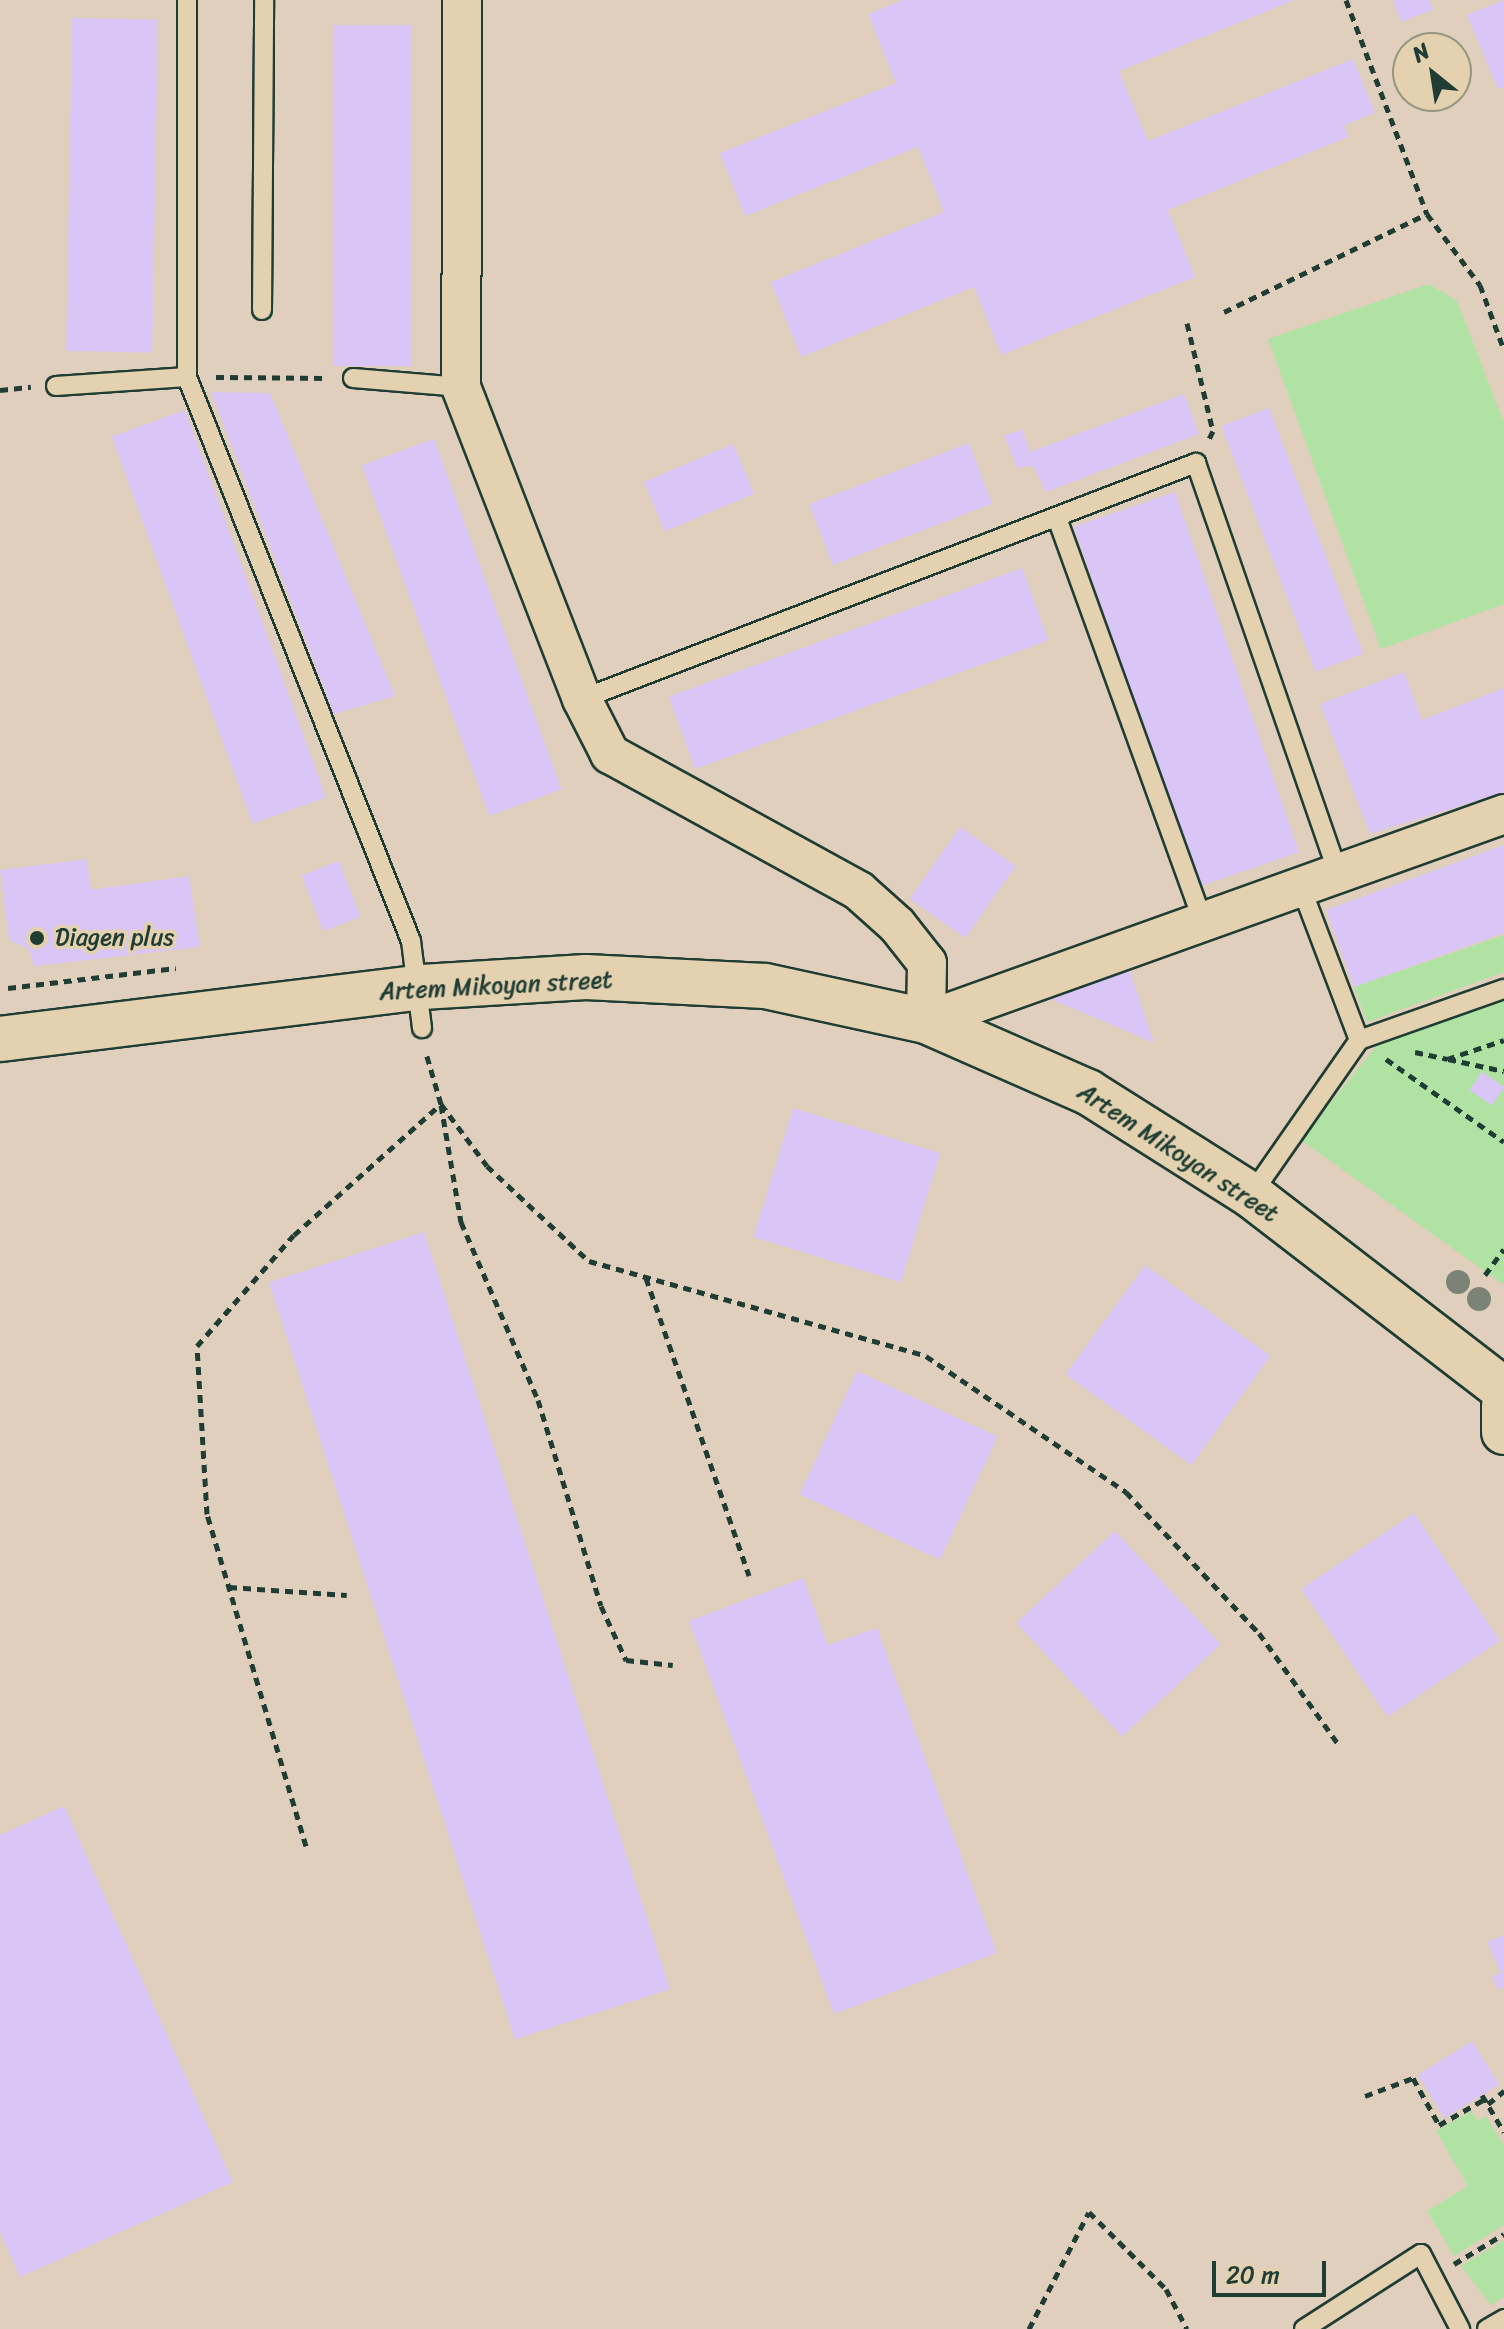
<!DOCTYPE html>
<style>
body{margin:0}
#map{position:relative;width:1504px;height:2329px;overflow:hidden;background:#e1cfbd;font-family:Sriracha,sans-serif}
div>[style]{position:absolute}
.green>*{inset:0;background:#afe2a3}
.building>*{inset:0;background:#d9c6f7;transform-origin:0 0}
.path>*{height:5px;margin-top:-2.5px;transform-origin:0;background:repeating-linear-gradient(90deg,#1f3d34 0 8px,transparent 0 14px)}
.roads{filter:drop-shadow(2px 0 #1f3d34) drop-shadow(-2px 0 #1f3d34) drop-shadow(0 2px #1f3d34) drop-shadow(0 -2px #1f3d34)}
.service>*{height:18px;margin:-9px;padding:0 9px;transform-origin:9px;border-radius:9px;background:#e3d1af}
.minor>*{height:38px;margin:-19px;padding:0 19px;transform-origin:19px;border-radius:19px;background:#e3d1af}
.secondary>*{height:44px;margin:-22px;padding:0 22px;transform-origin:22px;border-radius:22px;background:#e3d1af}
.trees>*{width:24px;height:24px;margin:-12px;border-radius:50%;background:#7a8375}
.dots>*{width:22px;height:22px;translate:-50% -50%;box-sizing:border-box;border:4px solid #e3d1af;border-radius:50%}
span{translate:-50% -50%;white-space:nowrap;text-align:center;line-height:1.15;-webkit-text-stroke:7px #e3d1af;paint-order:stroke}
.poi-label{font-size:24px;color:#1f3d34}
.left{translate:0 -50%;text-align:left}
.street-label{font-size:24px;color:#1f3d34}
.north{position:absolute;left:1392px;top:32px;width:80px;height:80px;box-sizing:border-box;background:#e3d1af;border:2px solid #95967e;border-radius:50%;rotate:330deg;font-size:22px;font-weight:700;line-height:32px;text-align:center;color:#1f3d34}
.north::after{content:'';display:block;margin:auto;width:28px;height:36px;background:#1f3d34;clip-path:polygon(50% 0,100% 100%,50% 72%,0 100%)}
.scale{position:absolute;left:1212px;top:2261px;width:114px;height:36px;box-sizing:border-box;border:4px solid #1f3d34;border-top:0;padding-left:10px;font-size:24px;line-height:28px;white-space:nowrap;color:#1f3d34;-webkit-text-stroke:6px #e3d1af;paint-order:stroke}
</style>
<div id="map">
<div class="green">
<div style="clip-path:polygon(1429px 284px,1457px 301px,1504px 423px,1504px 604px,1381px 649px,1268px 339px)"></div>
<div style="clip-path:polygon(1504px 935px,1504px 972px,1367px 1022px,1354px 987px)"></div>
<div style="clip-path:polygon(1504px 999px,1504px 1285px,1301px 1140px,1381px 1040px)"></div>
<div style="clip-path:polygon(1471px 2111px,1478px 2121px,1486px 2116px,1504px 2146px,1504px 2225px,1454px 2256px,1427px 2211px,1468px 2186px,1436px 2131px)"></div>
<div style="clip-path:polygon(1504px 2240px,1504px 2297px,1491px 2305px,1461px 2266px)"></div>
</div>
<div class="building">
<div style="clip-path:polygon(903px 0,1295px 0,1119px 71px,1148px 141px,1353px 59px,1375px 113px,1344px 125px,1348px 137px,1168px 210px,1195px 277px,1001px 355px,974px 287px,801px 357px,771px 282px,944px 212px,918px 147px,745px 216px,720px 153px,896px 83px,868px 14px)"></div>
<div style="clip-path:polygon(1393px 0,1429px 0,1433px 10px,1401px 22px)"></div>
<div style="clip-path:polygon(1504px 0,1504px 87px,1498px 89px,1467px 15px)"></div>
<div style="left:72px;top:18px;width:86px;height:333px;rotate:1deg"></div>
<div style="left:334px;top:25px;width:78px;height:341px"></div>
<div style="clip-path:polygon(211px 392px,270px 393px,395px 696px,334px 714px)"></div>
<div style="clip-path:polygon(1184px 394px,1199px 434px,1046px 492px,1033px 466px,1017px 468px,1004px 435px,1023px 430px,1030px 452px)"></div>
<div style="left:1269px;top:408px;width:263px;height:51px;rotate:69deg"></div>
<div style="left:185px;top:410px;width:412px;height:78px;rotate:70deg"></div>
<div style="left:434px;top:439px;width:373px;height:77px;rotate:70deg"></div>
<div style="left:969px;top:443px;width:65px;height:171px;rotate:69deg"></div>
<div style="left:733px;top:444px;width:54px;height:97px;rotate:67deg"></div>
<div style="left:1175px;top:492px;width:381px;height:107px;rotate:71deg"></div>
<div style="left:1022px;top:568px;width:77px;height:376px;rotate:70deg"></div>
<div style="clip-path:polygon(1404px 672px,1422px 720px,1504px 688px,1504px 792px,1370px 834px,1320px 704px)"></div>
<div style="left:960px;top:827px;width:68px;height:88px;rotate:35deg"></div>
<div style="clip-path:polygon(1504px 845px,1504px 933px,1354px 987px,1326px 910px)"></div>
<div style="clip-path:polygon(87px 859px,91px 890px,189px 876px,200px 947px,34px 966px,29px 949px,9px 940px,0 870px)"></div>
<div style="left:339px;top:861px;width:60px;height:40px;rotate:69deg"></div>
<div style="clip-path:polygon(1129px 969px,1154px 1043px,1044px 996px,1097px 980px)"></div>
<div style="left:1482px;top:1072px;width:27px;height:22px;rotate:34deg"></div>
<div style="left:793px;top:1108px;width:154px;height:135px;rotate:17deg"></div>
<div style="left:424px;top:1232px;width:796px;height:163px;rotate:72deg"></div>
<div style="left:1145px;top:1265px;width:155px;height:135px;rotate:36deg"></div>
<div style="left:857px;top:1371px;width:155px;height:136px;rotate:25deg"></div>
<div style="left:1414px;top:1513px;width:154px;height:136px;rotate:56deg"></div>
<div style="left:1115px;top:1531px;width:155px;height:135px;rotate:47deg"></div>
<div style="clip-path:polygon(803px 1578px,828px 1645px,877px 1628px,997px 1953px,834px 2014px,689px 1621px)"></div>
<div style="clip-path:polygon(64px 1806px,233px 2182px,20px 2277px,0 2232px,0 1835px)"></div>
<div style="clip-path:polygon(1504px 1935px,1504px 1987px,1498px 1990px,1492px 1976px,1501px 1973px,1487px 1942px)"></div>
<div style="left:1472px;top:2041px;width:51px;height:64px;rotate:58deg"></div>
</div>
<div class="path">
<div style="left:1346px;top:0;width:229px;rotate:69.3deg"></div>
<div style="left:1427px;top:214px;width:89px;rotate:53.3deg"></div>
<div style="left:1480px;top:285px;width:69px;rotate:69.7deg"></div>
<div style="left:1224px;top:312px;width:225px;rotate:-25.8deg"></div>
<div style="left:1187px;top:323px;width:111px;rotate:76.5deg"></div>
<div style="left:1213px;top:431px;width:11px;rotate:117deg"></div>
<div style="left:216px;top:377px;width:110px;rotate:0.5deg"></div>
<div style="left:0;top:390px;width:31px;rotate:-6deg"></div>
<div style="left:8px;top:988px;width:169px;rotate:-6.8deg"></div>
<div style="left:1415px;top:1052px;width:33px;rotate:12deg"></div>
<div style="left:1447px;top:1059px;width:60px;rotate:-18.4deg"></div>
<div style="left:1386px;top:1059px;width:144px;rotate:35.1deg"></div>
<div style="left:1448px;top:1059px;width:57px;rotate:12.1deg"></div>
<div style="left:441px;top:1104px;width:77px;rotate:53.4deg"></div>
<div style="left:487px;top:1166px;width:139px;rotate:43deg"></div>
<div style="left:589px;top:1261px;width:350px;rotate:15.7deg"></div>
<div style="left:926px;top:1356px;width:242px;rotate:34.2deg"></div>
<div style="left:1126px;top:1492px;width:194px;rotate:46.7deg"></div>
<div style="left:1259px;top:1633px;width:138px;rotate:54.5deg"></div>
<div style="left:441px;top:1105px;width:119px;rotate:80.3deg"></div>
<div style="left:461px;top:1222px;width:194px;rotate:66.6deg"></div>
<div style="left:538px;top:1400px;width:215px;rotate:73deg"></div>
<div style="left:601px;top:1606px;width:60px;rotate:65.2deg"></div>
<div style="left:626px;top:1660px;width:47px;rotate:6.1deg"></div>
<div style="left:1485px;top:1275px;width:32px;rotate:-54deg"></div>
<div style="left:646px;top:1278px;width:315px;rotate:70.9deg"></div>
<div style="left:229px;top:1587px;width:118px;rotate:3.9deg"></div>
<div style="left:306px;top:1846px;width:346px;rotate:-106.6deg"></div>
<div style="left:207px;top:1514px;width:168px;rotate:-93.4deg"></div>
<div style="left:197px;top:1346px;width:147px;rotate:-48.9deg"></div>
<div style="left:294px;top:1235px;width:197px;rotate:-41.7deg"></div>
<div style="left:441px;top:1104px;width:53px;rotate:-106.4deg"></div>
<div style="left:1482px;top:2095px;width:43px;rotate:59.3deg"></div>
<div style="left:1365px;top:2096px;width:51px;rotate:-20.6deg"></div>
<div style="left:1413px;top:2078px;width:54px;rotate:61deg"></div>
<div style="left:1439px;top:2125px;width:53px;rotate:-29.5deg"></div>
<div style="left:1488px;top:2104px;width:21px;rotate:-39deg"></div>
<div style="left:1454px;top:2264px;width:58px;rotate:-31deg"></div>
<div style="left:1029px;top:2329px;width:131px;rotate:-62.9deg"></div>
<div style="left:1089px;top:2212px;width:109px;rotate:45deg"></div>
<div style="left:1166px;top:2289px;width:45px;rotate:62.3deg"></div>
</div>
<div class="roads">
<div class="service">
<div style="left:187px;top:0;width:377px;rotate:90deg"></div>
<div style="left:187px;top:377px;width:607px;rotate:68.34deg"></div>
<div style="left:411px;top:941px;width:88px;rotate:82.8deg"></div>
<div style="left:262px;top:310px;width:310px;rotate:-89.6deg"></div>
<div style="left:353px;top:378px;width:108px;rotate:4.8deg"></div>
<div style="left:56px;top:386px;width:131px;rotate:-3.9deg"></div>
<div style="left:1057px;top:518px;width:433px;rotate:70.1deg"></div>
<div style="left:582px;top:699px;width:658px;rotate:-21.03deg"></div>
<div style="left:1196px;top:463px;width:437px;rotate:70.9deg"></div>
<div style="left:1359px;top:1040px;width:154px;rotate:-19.4deg"></div>
<div style="left:1251px;top:1195px;width:189px;rotate:-55.1deg"></div>
<div style="left:1359px;top:1040px;width:160px;rotate:-110.8deg"></div>
<div style="left:1304px;top:2329px;width:139px;rotate:-32.7deg"></div>
<div style="left:1421px;top:2254px;width:85px;rotate:62.5deg"></div>
<div style="left:1487px;top:2329px;width:20px;rotate:-30deg"></div>
</div>
<div class="minor">
<div style="left:462px;top:0;width:387px;rotate:90.1deg"></div>
<div style="left:461px;top:387px;width:335px;rotate:68.8deg"></div>
<div style="left:582px;top:699px;width:62px;rotate:63deg"></div>
<div style="left:610px;top:754px;width:284px;rotate:28.8deg"></div>
<div style="left:859px;top:891px;width:51px;rotate:41.8deg"></div>
<div style="left:897px;top:925px;width:48px;rotate:51.7deg"></div>
<div style="left:927px;top:963px;width:58px;rotate:91deg"></div>
<div style="left:926px;top:1021px;width:614px;rotate:-19.7deg"></div>
</div>
<div class="secondary">
<div style="left:0;top:1039px;width:425px;rotate:-7deg"></div>
<div style="left:422px;top:987px;width:164px;rotate:-3.5deg"></div>
<div style="left:586px;top:977px;width:179px;rotate:2.9deg"></div>
<div style="left:765px;top:986px;width:165px;rotate:12.3deg"></div>
<div style="left:926px;top:1021px;width:177px;rotate:23.7deg"></div>
<div style="left:1088px;top:1092px;width:193px;rotate:32.3deg"></div>
<div style="left:1251px;top:1195px;width:319px;rotate:37.6deg"></div>
<div style="left:1504px;top:1406px;width:26px;rotate:90deg"></div>
</div>
</div>
<div class="trees">
<div style="left:1458px;top:1282px"></div>
<div style="left:1479px;top:1299px"></div>
</div>
<div class="dots">
<div style="left:37px;top:938px;background:#1f3d34"></div>
</div>
<div class="poi-label">
<span class="left" style="left:55px;top:938px">Diagen plus</span>
</div>
<div class="street-label">
<span style="left:496px;top:986px;rotate:-3deg">Artem Mikoyan street</span>
<span style="left:1178px;top:1153px;rotate:33deg">Artem Mikoyan street</span>
</div>
<div class="north">N</div>
<div class="scale">20 m</div>
</div>
